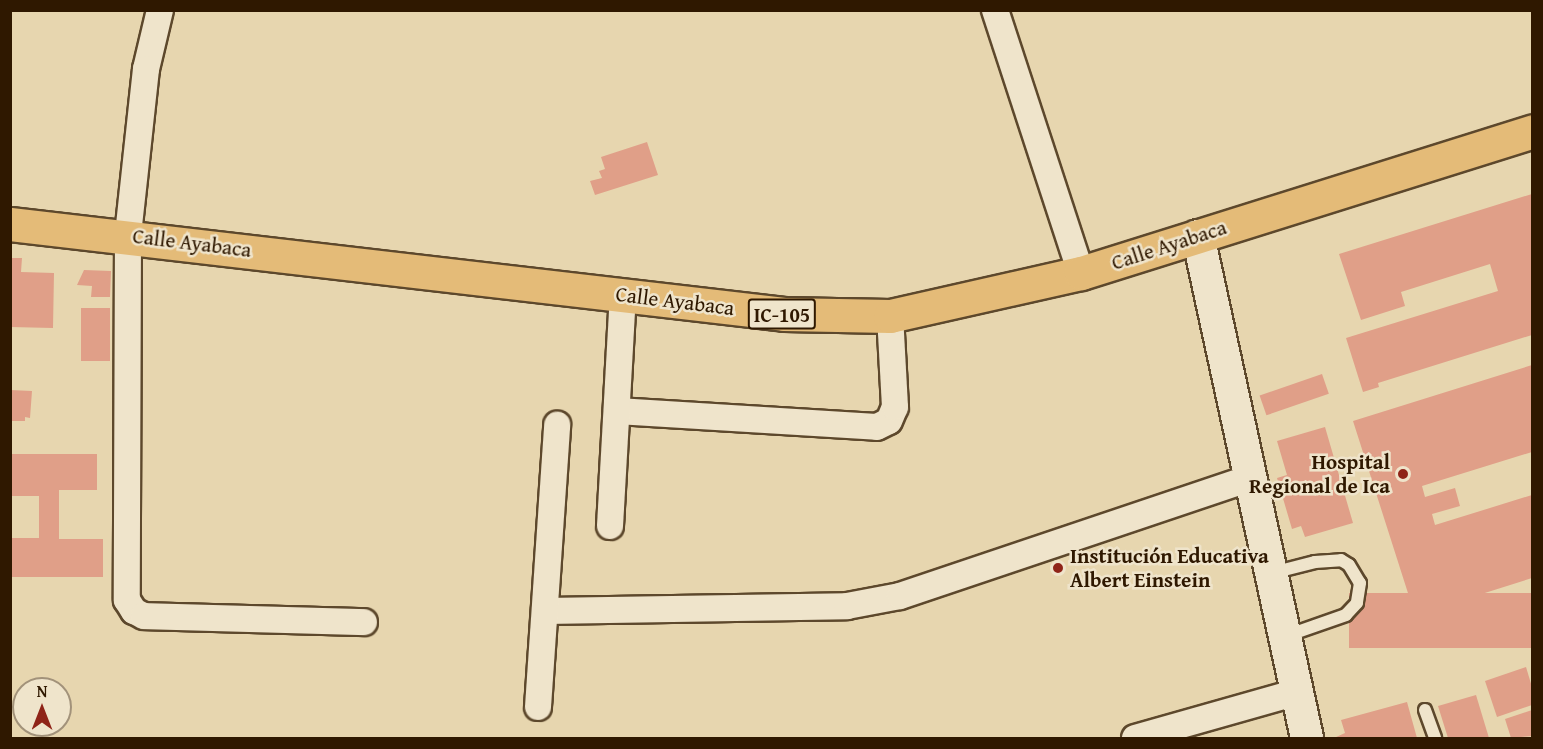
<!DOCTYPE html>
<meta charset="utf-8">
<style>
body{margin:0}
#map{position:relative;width:1543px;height:749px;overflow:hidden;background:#e7d6af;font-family:"Gentium Book Plus",serif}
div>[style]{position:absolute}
.building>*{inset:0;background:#e09f88;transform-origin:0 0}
.roads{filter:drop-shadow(2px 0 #5d482c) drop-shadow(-2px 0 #5d482c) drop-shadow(0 2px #5d482c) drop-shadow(0 -2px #5d482c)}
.service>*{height:12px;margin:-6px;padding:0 6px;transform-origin:6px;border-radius:6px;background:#efe4cb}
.minor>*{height:26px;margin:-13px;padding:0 13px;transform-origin:13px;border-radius:13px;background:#efe4cb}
.tertiary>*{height:32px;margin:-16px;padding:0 16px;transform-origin:16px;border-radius:16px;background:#efe4cb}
.primary>*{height:33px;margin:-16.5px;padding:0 16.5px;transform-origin:16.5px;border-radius:16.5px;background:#e4bb78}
.dots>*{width:16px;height:16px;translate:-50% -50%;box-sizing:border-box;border:3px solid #efe4cb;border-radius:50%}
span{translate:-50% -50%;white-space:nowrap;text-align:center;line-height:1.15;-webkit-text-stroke:5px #efe4cb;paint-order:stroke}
.shield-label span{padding:2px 4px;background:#efe4cb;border:2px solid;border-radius:4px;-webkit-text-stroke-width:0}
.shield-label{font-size:20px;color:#2f1800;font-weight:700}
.street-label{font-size:21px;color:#2f1800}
.poi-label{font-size:21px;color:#2f1800;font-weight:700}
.right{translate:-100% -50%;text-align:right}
.left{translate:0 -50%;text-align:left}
.frame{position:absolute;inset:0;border:12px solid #2f1800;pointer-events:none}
.north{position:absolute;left:12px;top:677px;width:60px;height:60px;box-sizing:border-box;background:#efe4cb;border:2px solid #a2927a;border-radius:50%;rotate:0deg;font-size:16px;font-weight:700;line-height:24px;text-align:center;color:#2f1800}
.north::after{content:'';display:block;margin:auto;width:21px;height:27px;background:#8f2418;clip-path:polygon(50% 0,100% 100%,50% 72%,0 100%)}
</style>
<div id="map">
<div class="building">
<div style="clip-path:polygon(647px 142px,658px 175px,595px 195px,590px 181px,602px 178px,599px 171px,605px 169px,601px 157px)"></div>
<div style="clip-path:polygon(1532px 194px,1532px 335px,1378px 383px,1379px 387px,1363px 392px,1346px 338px,1498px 291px,1490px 264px,1401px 292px,1405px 306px,1361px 320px,1339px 254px)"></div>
<div style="clip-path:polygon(10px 258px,22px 258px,21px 272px,54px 273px,53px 328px,10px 327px)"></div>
<div style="clip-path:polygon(84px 270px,111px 271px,110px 297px,91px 297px,92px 286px,77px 285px)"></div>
<div style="left:81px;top:308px;width:29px;height:53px"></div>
<div style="clip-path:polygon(1532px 365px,1532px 452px,1422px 486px,1425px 497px,1455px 488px,1460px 506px,1432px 514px,1435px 525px,1532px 495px,1532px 578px,1415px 615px,1353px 421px)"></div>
<div style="left:1322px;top:374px;width:21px;height:66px;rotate:71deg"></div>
<div style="clip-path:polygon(10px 390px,32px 391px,30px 418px,25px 417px,25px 421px,10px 421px)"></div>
<div style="clip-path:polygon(1325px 427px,1353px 523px,1305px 537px,1301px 526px,1292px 529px,1277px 478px,1287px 475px,1277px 441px)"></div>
<div style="clip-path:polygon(10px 454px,97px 454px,97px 490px,59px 490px,59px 539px,103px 539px,103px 577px,11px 577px,11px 538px,39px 538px,39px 496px,10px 496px)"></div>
<div style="left:1532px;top:593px;width:55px;height:183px;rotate:90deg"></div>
<div style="clip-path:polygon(1526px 667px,1532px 687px,1532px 705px,1497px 717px,1485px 681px)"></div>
<div style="clip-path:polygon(1476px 695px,1489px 738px,1448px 738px,1438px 706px)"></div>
<div style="clip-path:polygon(1407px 702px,1417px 738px,1334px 738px,1345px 733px,1341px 720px)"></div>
<div style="clip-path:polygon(1532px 710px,1532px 736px,1511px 738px,1505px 719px)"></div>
</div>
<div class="roads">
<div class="service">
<div style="left:1272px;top:573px;width:44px;rotate:-14.3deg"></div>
<div style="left:1315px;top:562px;width:26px;rotate:-4deg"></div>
<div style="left:1341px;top:560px;width:9px;rotate:32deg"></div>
<div style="left:1349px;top:565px;width:21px;rotate:59deg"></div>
<div style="left:1360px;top:583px;width:20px;rotate:99deg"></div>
<div style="left:1357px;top:603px;width:16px;rotate:133deg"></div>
<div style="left:1346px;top:615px;width:64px;rotate:160.7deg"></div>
<div style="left:1425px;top:710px;width:30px;rotate:70deg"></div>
</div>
<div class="minor">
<div style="left:160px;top:10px;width:61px;rotate:103.3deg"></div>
<div style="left:146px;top:69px;width:167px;rotate:96.2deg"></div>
<div style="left:128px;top:235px;width:365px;rotate:90.2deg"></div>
<div style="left:127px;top:600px;width:13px;rotate:58deg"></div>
<div style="left:134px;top:611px;width:11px;rotate:27deg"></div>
<div style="left:144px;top:616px;width:220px;rotate:1.6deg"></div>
<div style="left:995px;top:10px;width:277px;rotate:71.9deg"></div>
<div style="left:617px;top:411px;width:260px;rotate:3.5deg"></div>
<div style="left:877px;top:427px;width:13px;rotate:-27deg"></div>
<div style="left:889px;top:421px;width:15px;rotate:-67deg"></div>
<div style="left:895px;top:407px;width:91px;rotate:-93.1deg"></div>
<div style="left:610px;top:526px;width:231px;rotate:-86.8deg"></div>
<div style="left:545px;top:611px;width:302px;rotate:-0.9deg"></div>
<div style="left:847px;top:606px;width:54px;rotate:-10.7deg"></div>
<div style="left:900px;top:596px;width:369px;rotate:-18.6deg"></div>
<div style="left:538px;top:707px;width:283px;rotate:-86.1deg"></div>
<div style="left:1135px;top:738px;width:169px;rotate:-15.8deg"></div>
</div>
<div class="tertiary">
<div style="left:1198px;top:236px;width:514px;rotate:77.75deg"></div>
</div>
<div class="primary">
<div style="left:10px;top:224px;width:779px;rotate:6.63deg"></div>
<div style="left:784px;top:314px;width:106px;rotate:1.1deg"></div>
<div style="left:890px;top:316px;width:196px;rotate:-12.7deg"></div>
<div style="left:1081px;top:273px;width:473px;rotate:-17.4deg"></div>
</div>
</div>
<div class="dots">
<div style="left:1403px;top:474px;background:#8f2418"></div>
<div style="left:1058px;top:568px;background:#8f2418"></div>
</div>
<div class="shield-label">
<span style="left:782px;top:314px">IC-105</span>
</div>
<div class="street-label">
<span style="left:192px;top:243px;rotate:7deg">Calle Ayabaca</span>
<span style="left:1169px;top:245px;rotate:-18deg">Calle Ayabaca</span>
<span style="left:675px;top:301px;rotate:7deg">Calle Ayabaca</span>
</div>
<div class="poi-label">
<span class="right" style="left:1390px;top:474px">Hospital<br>Regional de Ica</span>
<span class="left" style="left:1070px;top:568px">Institución Educativa<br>Albert Einstein</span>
</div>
<div class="frame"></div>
<div class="north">N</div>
</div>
